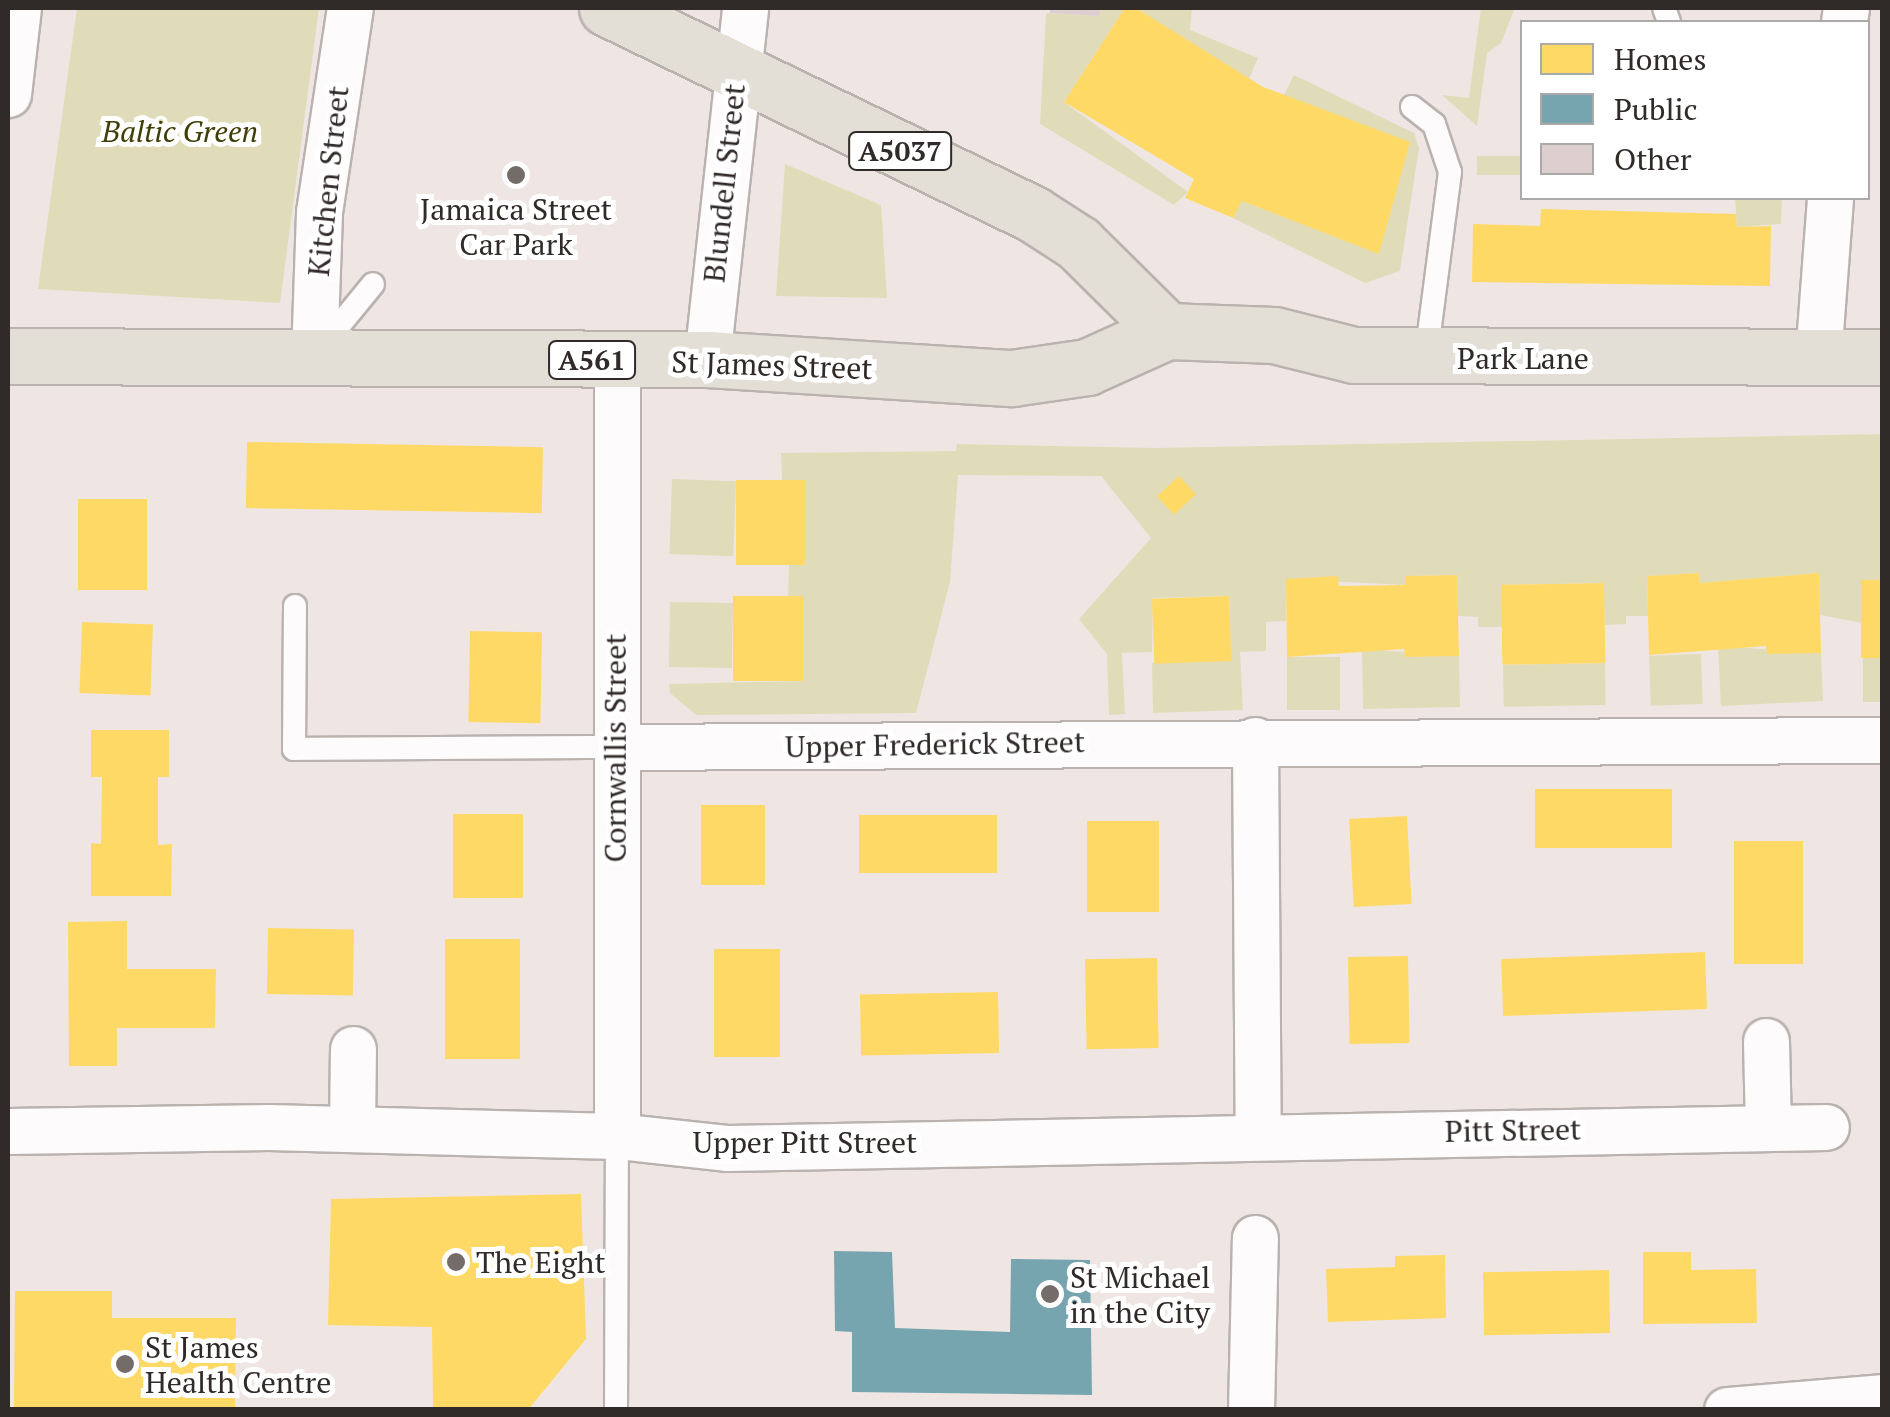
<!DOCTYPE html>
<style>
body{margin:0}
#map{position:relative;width:1890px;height:1417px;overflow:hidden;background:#efe6e3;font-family:"PT Serif",serif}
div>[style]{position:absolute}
.green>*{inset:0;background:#e0dcb9;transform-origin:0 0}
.homes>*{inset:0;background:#ffd966;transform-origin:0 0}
.public>*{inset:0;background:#76a5af}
.building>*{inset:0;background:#ddcecf}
.roads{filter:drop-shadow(2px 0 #b9b2af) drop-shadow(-2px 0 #b9b2af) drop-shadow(0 2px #b9b2af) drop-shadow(0 -2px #b9b2af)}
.service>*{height:22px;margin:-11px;padding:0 11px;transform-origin:11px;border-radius:11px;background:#fdfbfb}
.minor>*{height:45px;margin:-22.5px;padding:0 22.5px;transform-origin:22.5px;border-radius:22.5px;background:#fdfbfb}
.primary>*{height:55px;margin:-27.5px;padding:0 27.5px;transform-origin:27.5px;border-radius:27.5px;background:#e3ded6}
.dots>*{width:28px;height:28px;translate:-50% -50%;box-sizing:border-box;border:5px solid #fff;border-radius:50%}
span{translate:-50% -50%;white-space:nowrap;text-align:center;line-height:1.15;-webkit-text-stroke:10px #fff;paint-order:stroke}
.shield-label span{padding:2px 8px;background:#fff;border:2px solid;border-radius:8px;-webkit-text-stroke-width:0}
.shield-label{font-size:28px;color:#302a28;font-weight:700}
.park-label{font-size:30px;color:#403e06;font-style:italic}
.street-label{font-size:30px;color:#302a28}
.poi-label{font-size:30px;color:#302a28}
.left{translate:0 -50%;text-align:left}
.frame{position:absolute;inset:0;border:10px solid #302a28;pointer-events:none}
.legend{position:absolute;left:1520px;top:20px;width:350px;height:180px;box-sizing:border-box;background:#fff;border:2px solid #acaaa9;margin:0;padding:12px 18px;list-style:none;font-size:30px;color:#302a28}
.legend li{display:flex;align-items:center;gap:20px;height:50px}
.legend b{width:50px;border:2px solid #acaaa9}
</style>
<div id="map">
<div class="green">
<div style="clip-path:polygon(77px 8px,319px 8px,280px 303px,38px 289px)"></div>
<div style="clip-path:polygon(1100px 8px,1125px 8px,1064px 102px,1188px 192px,1174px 205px,1040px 124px,1046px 13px,1098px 16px)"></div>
<div style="clip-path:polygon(1136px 8px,1192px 8px,1190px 30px,1258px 58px,1249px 79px)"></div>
<div style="clip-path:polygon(1481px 8px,1515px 8px,1501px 43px,1487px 53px,1477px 126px,1442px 95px,1469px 98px)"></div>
<div style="clip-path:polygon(1294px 75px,1414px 133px,1419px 148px,1400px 271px,1365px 283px,1233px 218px,1242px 201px,1379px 253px,1284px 95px)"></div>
<div style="left:1522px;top:156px;width:19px;height:45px;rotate:90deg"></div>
<div style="clip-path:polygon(785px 164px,881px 205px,887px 298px,776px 296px)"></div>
<div style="clip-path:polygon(1735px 198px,1782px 198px,1781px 224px,1737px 227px)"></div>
<div style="clip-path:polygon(1882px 434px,1882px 580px,1861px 581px,1862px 623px,1820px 615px,1819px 573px,1700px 583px,1699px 573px,1647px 576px,1648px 616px,1626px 616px,1626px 624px,1605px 625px,1603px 583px,1502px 585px,1502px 627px,1478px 627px,1478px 617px,1458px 616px,1457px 575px,1406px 576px,1405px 585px,1286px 579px,1286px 621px,1266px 622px,1266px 651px,1240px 652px,1243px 710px,1153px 713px,1152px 663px,1231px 660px,1229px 596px,1153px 598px,1152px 652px,1122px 653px,1125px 714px,1109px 715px,1107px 654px,1079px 619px,1151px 538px,1101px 476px,958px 475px,950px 582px,916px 713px,696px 715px,670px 693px,669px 684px,803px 681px,802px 596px,788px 596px,789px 565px,805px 564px,805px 481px,782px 480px,781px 453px,956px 451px,957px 444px,1156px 448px)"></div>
<div style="left:672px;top:479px;width:64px;height:75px;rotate:2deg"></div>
<div style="left:670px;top:602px;width:63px;height:65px;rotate:1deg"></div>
<div style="clip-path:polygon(1718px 646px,1821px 653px,1823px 701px,1721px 706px)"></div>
<div style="clip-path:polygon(1362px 649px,1459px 656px,1460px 707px,1363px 709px)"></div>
<div style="left:1701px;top:654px;width:50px;height:52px;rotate:88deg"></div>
<div style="left:1287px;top:657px;width:53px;height:53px"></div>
<div style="left:1863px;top:658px;width:19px;height:44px"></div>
<div style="left:1605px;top:663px;width:42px;height:102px;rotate:89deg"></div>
</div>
<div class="homes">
<div style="clip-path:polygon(1125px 8px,1136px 8px,1263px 87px,1410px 142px,1379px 254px,1242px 201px,1233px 218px,1185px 198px,1194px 179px,1064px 102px)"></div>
<div style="clip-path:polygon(1541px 209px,1736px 214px,1737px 227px,1771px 226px,1770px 286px,1472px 282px,1473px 224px,1540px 226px)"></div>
<div style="left:247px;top:442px;width:296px;height:66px;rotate:1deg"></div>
<div style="left:1179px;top:476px;width:25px;height:30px;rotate:47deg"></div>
<div style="left:805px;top:480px;width:85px;height:69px;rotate:90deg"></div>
<div style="left:78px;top:499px;width:69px;height:91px"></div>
<div style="clip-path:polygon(1699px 573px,1700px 583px,1819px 573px,1821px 653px,1767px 654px,1766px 646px,1649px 655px,1647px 576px)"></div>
<div style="clip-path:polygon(1457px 575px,1459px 656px,1405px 657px,1404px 649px,1287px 657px,1286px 579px,1338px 576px,1339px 586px,1405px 585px,1405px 576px)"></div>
<div style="left:1861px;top:580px;width:21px;height:78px"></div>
<div style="left:1604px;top:583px;width:80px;height:103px;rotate:89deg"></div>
<div style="left:803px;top:596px;width:85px;height:70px;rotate:90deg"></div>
<div style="left:1229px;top:596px;width:65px;height:77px;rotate:88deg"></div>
<div style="left:82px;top:622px;width:71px;height:71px;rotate:2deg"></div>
<div style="left:470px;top:631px;width:72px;height:91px;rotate:1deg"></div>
<div style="clip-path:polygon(91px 730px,169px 730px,169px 777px,158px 777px,158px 845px,172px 844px,171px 896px,91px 896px,91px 843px,101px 844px,102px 777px,91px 777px)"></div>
<div style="left:1672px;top:789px;width:59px;height:137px;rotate:90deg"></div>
<div style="left:765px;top:805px;width:80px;height:64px;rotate:90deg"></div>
<div style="left:453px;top:814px;width:70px;height:84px"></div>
<div style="left:997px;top:815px;width:58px;height:138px;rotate:90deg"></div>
<div style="left:1407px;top:816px;width:88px;height:58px;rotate:87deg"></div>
<div style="left:1087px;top:821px;width:72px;height:91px"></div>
<div style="left:1803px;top:841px;width:123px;height:69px;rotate:90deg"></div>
<div style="clip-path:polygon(127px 921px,127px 969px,216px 969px,215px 1028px,117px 1028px,117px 1066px,69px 1066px,68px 922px)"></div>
<div style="left:268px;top:928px;width:86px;height:66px;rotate:1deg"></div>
<div style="left:445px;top:939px;width:75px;height:120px"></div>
<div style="left:714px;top:949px;width:66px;height:108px"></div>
<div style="left:1705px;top:952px;width:57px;height:204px;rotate:88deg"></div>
<div style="left:1408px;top:956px;width:87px;height:60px;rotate:89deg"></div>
<div style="left:1157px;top:958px;width:90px;height:72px;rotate:89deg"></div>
<div style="left:998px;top:992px;width:61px;height:138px;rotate:89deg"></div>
<div style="clip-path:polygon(581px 1194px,586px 1339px,528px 1410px,433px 1410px,432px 1327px,328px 1325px,331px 1199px)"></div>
<div style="clip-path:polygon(1643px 1252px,1691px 1252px,1691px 1270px,1756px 1269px,1757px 1323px,1643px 1324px)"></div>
<div style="clip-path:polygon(1445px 1255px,1446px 1318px,1328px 1322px,1326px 1269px,1395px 1267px,1395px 1256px)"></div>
<div style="left:1609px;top:1270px;width:63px;height:126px;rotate:89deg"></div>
<div style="clip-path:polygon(15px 1291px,112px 1291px,112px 1318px,236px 1318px,235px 1410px,14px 1410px)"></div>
</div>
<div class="public">
<div style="clip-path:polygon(834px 1251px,892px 1252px,895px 1328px,1010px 1332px,1011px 1259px,1090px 1260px,1092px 1395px,852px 1392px,852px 1332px,835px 1331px)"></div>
</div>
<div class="building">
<div style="clip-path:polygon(1050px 8px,1100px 8px,1099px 16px,1050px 13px)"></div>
</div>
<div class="roads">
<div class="service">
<div style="left:1664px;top:8px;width:15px;rotate:70deg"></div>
<div style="left:1412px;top:107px;width:28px;rotate:38deg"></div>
<div style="left:1434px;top:124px;width:51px;rotate:71.6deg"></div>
<div style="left:1450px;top:172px;width:187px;rotate:97.4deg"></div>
<div style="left:319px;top:350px;width:85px;rotate:-50.7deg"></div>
<div style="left:295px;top:606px;width:143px;rotate:90.4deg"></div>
<div style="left:294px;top:749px;width:321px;rotate:-0.4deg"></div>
<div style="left:616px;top:1410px;width:274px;rotate:-89.8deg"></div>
</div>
<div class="minor">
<div style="left:1844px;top:22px;width:14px;rotate:-82deg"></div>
<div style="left:8px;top:94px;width:87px;rotate:-83.4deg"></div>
<div style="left:314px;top:356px;width:144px;rotate:-88deg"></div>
<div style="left:319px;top:212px;width:206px;rotate:-81.4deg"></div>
<div style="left:1818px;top:358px;width:160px;rotate:-85.7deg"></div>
<div style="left:707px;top:359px;width:353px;rotate:-83.8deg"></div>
<div style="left:1255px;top:740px;width:393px;rotate:89.6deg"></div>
<div style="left:615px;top:747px;width:1267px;rotate:-0.32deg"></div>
<div style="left:1766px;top:1041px;width:85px;rotate:88.7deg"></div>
<div style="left:352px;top:1129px;width:80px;rotate:-89.3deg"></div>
<div style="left:8px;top:1131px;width:261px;rotate:-0.9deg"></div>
<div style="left:269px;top:1127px;width:348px;rotate:1.5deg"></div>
<div style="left:617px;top:1136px;width:112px;rotate:6.2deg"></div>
<div style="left:728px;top:1148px;width:1098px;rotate:-1.1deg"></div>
<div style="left:617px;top:1136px;width:775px;rotate:-90deg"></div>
<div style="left:1251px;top:1410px;width:172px;rotate:-88.7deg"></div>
<div style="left:1727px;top:1410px;width:156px;rotate:-4.8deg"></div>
</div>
<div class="primary">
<div style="left:607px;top:8px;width:473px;rotate:25.8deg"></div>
<div style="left:1033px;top:214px;width:54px;rotate:32.8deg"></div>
<div style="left:1078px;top:243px;width:125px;rotate:44.7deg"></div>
<div style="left:8px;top:356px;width:699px;rotate:0.25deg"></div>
<div style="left:707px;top:359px;width:306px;rotate:3.6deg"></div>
<div style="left:1012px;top:378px;width:76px;rotate:-8.3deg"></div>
<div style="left:1087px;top:367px;width:88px;rotate:-24.2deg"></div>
<div style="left:1167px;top:331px;width:107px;rotate:2.1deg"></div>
<div style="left:1274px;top:335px;width:82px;rotate:14deg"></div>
<div style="left:1354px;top:355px;width:528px;rotate:0.22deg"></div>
</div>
</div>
<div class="dots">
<div style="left:516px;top:175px;background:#736c69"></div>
<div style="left:456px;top:1262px;background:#736c69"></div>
<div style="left:1050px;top:1294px;background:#736c69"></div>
<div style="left:125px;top:1364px;background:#736c69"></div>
</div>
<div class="shield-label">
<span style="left:900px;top:151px">A5037</span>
<span style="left:592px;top:360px">A561</span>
</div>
<div class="park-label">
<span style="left:180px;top:131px">Baltic Green</span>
</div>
<div class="street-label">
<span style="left:328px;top:181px;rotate:-84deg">Kitchen Street</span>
<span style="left:724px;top:183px;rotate:-84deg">Blundell Street</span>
<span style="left:1523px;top:358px">Park Lane</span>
<span style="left:772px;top:365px;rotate:2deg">St James Street</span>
<span style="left:935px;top:744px;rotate:-1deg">Upper Frederick Street</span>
<span style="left:615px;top:748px;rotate:-90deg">Cornwallis Street</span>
<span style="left:1513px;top:1130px;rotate:-1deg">Pitt Street</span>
<span style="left:805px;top:1142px">Upper Pitt Street</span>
</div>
<div class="poi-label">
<span style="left:516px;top:226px">Jamaica Street<br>Car Park</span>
<span class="left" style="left:476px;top:1262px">The Eight</span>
<span class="left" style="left:1070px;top:1294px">St Michael<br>in the City</span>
<span class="left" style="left:145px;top:1364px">St James<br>Health Centre</span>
</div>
<div class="frame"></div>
<ul class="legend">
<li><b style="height:28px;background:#ffd966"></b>Homes</li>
<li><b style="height:28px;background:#76a5af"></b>Public</li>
<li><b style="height:28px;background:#ddcecf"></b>Other</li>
</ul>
</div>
